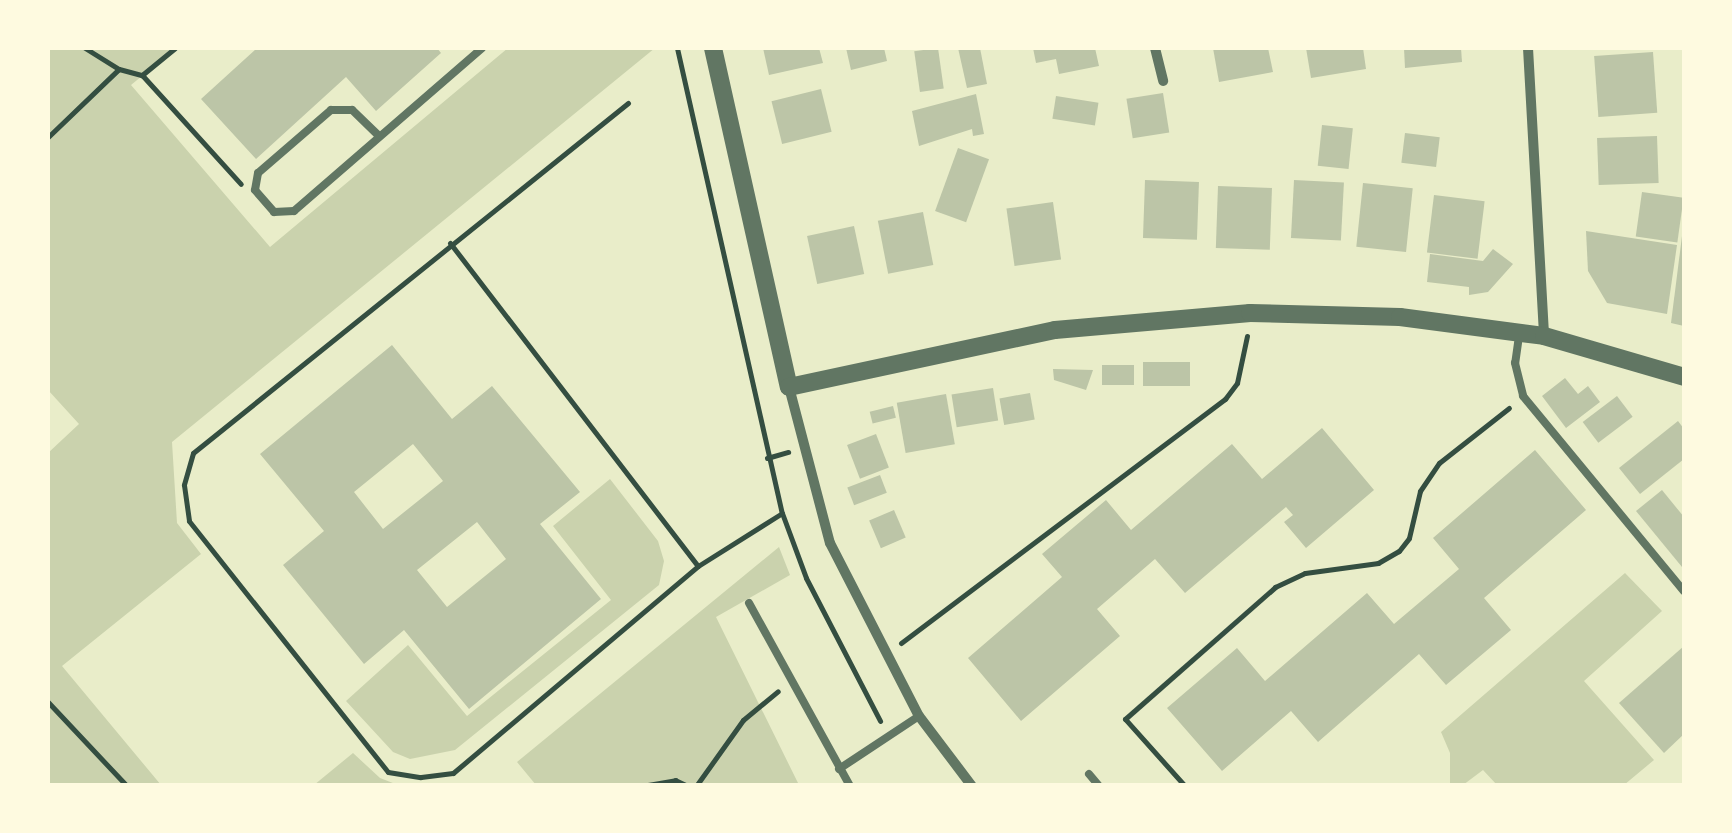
<!DOCTYPE html>
<style>
body{margin:0}
#map{position:relative;width:1732px;height:833px;overflow:hidden;background:#e9edc9;font-family:Bitter,serif}
div>[style]{position:absolute}
.green>*{inset:0;background:#cad2ad}
.building>*{inset:0;background:#bcc5a7;transform-origin:0 0}
.path>*{height:5px;margin:-2.5px;padding:0 2.5px;transform-origin:2.5px;border-radius:2.5px;background:#344e41}
.service>*{height:8px;margin:-4px;padding:0 4px;transform-origin:4px;border-radius:4px;background:#617663}
.minor>*{height:10px;margin:-5px;padding:0 5px;transform-origin:5px;border-radius:5px;background:#617663}
.tertiary>*{height:18px;margin:-9px;padding:0 9px;transform-origin:9px;border-radius:9px;background:#617663}
span{translate:-50% -50%;white-space:nowrap;text-align:center;line-height:1.15;-webkit-text-stroke:9px #fefae0;paint-order:stroke}
.frame{position:absolute;inset:0;border:50px solid #fefae0;pointer-events:none}
</style>
<div id="map">
<div class="green">
<div style="clip-path:polygon(48px 48px,176px 48px,131px 85px,270px 247px,508px 48px,655px 48px,172px 442px,177px 523px,201px 554px,62px 666px,161px 785px,48px 785px,48px 453px,79px 424px,48px 390px)"></div>
<div style="clip-path:polygon(610px 479px,658px 541px,664px 561px,659px 585px,455px 750px,410px 759px,393px 752px,346px 701px,408px 645px,467px 716px,611px 600px,553px 526px)"></div>
<div style="clip-path:polygon(779px 547px,790px 575px,716px 617px,799px 785px,536px 785px,517px 762px)"></div>
<div style="clip-path:polygon(1625px 573px,1662px 611px,1584px 681px,1654px 760px,1624px 785px,1497px 785px,1483px 770px,1463px 785px,1450px 785px,1450px 753px,1441px 732px)"></div>
<div style="clip-path:polygon(353px 753px,380px 778px,398px 785px,314px 785px)"></div>
</div>
<div class="building">
<div style="clip-path:polygon(257px 48px,437px 48px,441px 53px,376px 111px,346px 77px,256px 159px,201px 99px)"></div>
<div style="clip-path:polygon(763px 48px,819px 48px,823px 63px,769px 75px)"></div>
<div style="clip-path:polygon(846px 48px,884px 48px,887px 61px,851px 70px)"></div>
<div style="left:938px;top:48px;width:41px;height:24px;rotate:82deg"></div>
<div style="clip-path:polygon(958px 48px,980px 48px,987px 84px,967px 88px)"></div>
<div style="clip-path:polygon(1033px 48px,1095px 48px,1099px 66px,1059px 74px,1056px 59px,1036px 63px)"></div>
<div style="clip-path:polygon(1213px 48px,1268px 48px,1273px 72px,1219px 82px)"></div>
<div style="clip-path:polygon(1306px 48px,1363px 48px,1366px 69px,1311px 78px)"></div>
<div style="clip-path:polygon(1404px 48px,1461px 48px,1462px 62px,1405px 68px)"></div>
<div style="left:1653px;top:52px;width:61px;height:59px;rotate:86deg"></div>
<div style="left:821px;top:89px;width:44px;height:51px;rotate:76deg"></div>
<div style="left:1163px;top:93px;width:40px;height:37px;rotate:81deg"></div>
<div style="clip-path:polygon(976px 94px,984px 134px,973px 136px,972px 129px,919px 146px,912px 111px)"></div>
<div style="left:1056px;top:96px;width:43px;height:23px;rotate:9deg"></div>
<div style="left:1322px;top:125px;width:31px;height:41px;rotate:6deg"></div>
<div style="left:1405px;top:133px;width:35px;height:30px;rotate:7deg"></div>
<div style="left:1657px;top:136px;width:47px;height:60px;rotate:88deg"></div>
<div style="left:958px;top:148px;width:33px;height:67px;rotate:20deg"></div>
<div style="left:1145px;top:180px;width:54px;height:58px;rotate:2deg"></div>
<div style="left:1294px;top:180px;width:50px;height:58px;rotate:3deg"></div>
<div style="left:1363px;top:183px;width:50px;height:64px;rotate:6deg"></div>
<div style="left:1218px;top:186px;width:54px;height:62px;rotate:2deg"></div>
<div style="left:1642px;top:192px;width:42px;height:45px;rotate:8deg"></div>
<div style="left:1434px;top:195px;width:51px;height:58px;rotate:7deg"></div>
<div style="left:1053px;top:202px;width:58px;height:47px;rotate:82deg"></div>
<div style="left:923px;top:212px;width:54px;height:46px;rotate:79deg"></div>
<div style="left:854px;top:226px;width:49px;height:48px;rotate:78deg"></div>
<div style="clip-path:polygon(1586px 231px,1677px 245px,1667px 314px,1607px 303px,1588px 271px)"></div>
<div style="clip-path:polygon(1682px 236px,1684px 236px,1684px 326px,1671px 323px)"></div>
<div style="clip-path:polygon(1493px 249px,1513px 264px,1488px 292px,1469px 295px,1469px 287px,1427px 282px,1430px 254px,1483px 261px)"></div>
<div style="clip-path:polygon(evenodd,392px 345px,452px 419px,492px 386px,580px 492px,540px 524px,601px 599px,469px 709px,404px 630px,364px 664px,283px 565px,324px 531px,260px 454px,392px 345px,413px 444px,443px 481px,383px 529px,354px 492px,413px 444px,392px 345px,477px 522px,506px 559px,447px 607px,417px 570px,477px 522px)"></div>
<div style="left:1190px;top:362px;width:24px;height:47px;rotate:90deg"></div>
<div style="left:1134px;top:365px;width:20px;height:32px;rotate:90deg"></div>
<div style="clip-path:polygon(1053px 369px,1093px 370px,1086px 390px,1054px 380px)"></div>
<div style="clip-path:polygon(1565px 378px,1578px 394px,1588px 386px,1600px 402px,1566px 428px,1542px 396px)"></div>
<div style="left:993px;top:388px;width:33px;height:42px;rotate:81deg"></div>
<div style="left:1030px;top:393px;width:27px;height:31px;rotate:80deg"></div>
<div style="left:946px;top:394px;width:51px;height:50px;rotate:80deg"></div>
<div style="left:1617px;top:396px;width:26px;height:43px;rotate:53deg"></div>
<div style="left:893px;top:406px;width:12px;height:24px;rotate:76deg"></div>
<div style="clip-path:polygon(1678px 421px,1684px 429px,1684px 459px,1640px 494px,1619px 468px)"></div>
<div style="clip-path:polygon(1322px 428px,1374px 490px,1306px 548px,1284px 522px,1293px 515px,1286px 507px,1185px 593px,1155px 559px,1097px 609px,1120px 636px,1021px 721px,968px 658px,1062px 577px,1042px 554px,1106px 500px,1131px 530px,1232px 444px,1262px 479px)"></div>
<div style="left:876px;top:434px;width:36px;height:31px;rotate:69deg"></div>
<div style="clip-path:polygon(1535px 450px,1586px 510px,1484px 598px,1511px 630px,1446px 685px,1419px 654px,1318px 742px,1291px 711px,1222px 771px,1167px 708px,1237px 648px,1265px 681px,1367px 593px,1394px 624px,1459px 569px,1433px 538px)"></div>
<div style="left:880px;top:475px;width:19px;height:35px;rotate:69deg"></div>
<div style="clip-path:polygon(1662px 490px,1684px 517px,1682px 567px,1636px 511px)"></div>
<div style="left:894px;top:510px;width:30px;height:27px;rotate:67deg"></div>
<div style="clip-path:polygon(1684px 646px,1684px 734px,1664px 753px,1619px 703px)"></div>
</div>
<div class="path">
<div style="left:85px;top:48px;width:40px;rotate:32deg"></div>
<div style="left:175px;top:48px;width:43px;rotate:140.7deg"></div>
<div style="left:142px;top:75px;width:147px;rotate:47.8deg"></div>
<div style="left:677px;top:48px;width:477px;rotate:77.3deg"></div>
<div style="left:782px;top:513px;width:69px;rotate:69.7deg"></div>
<div style="left:806px;top:578px;width:161px;rotate:62.6deg"></div>
<div style="left:628px;top:103px;width:558px;rotate:141.18deg"></div>
<div style="left:193px;top:453px;width:33px;rotate:106deg"></div>
<div style="left:184px;top:485px;width:36px;rotate:82deg"></div>
<div style="left:189px;top:521px;width:320px;rotate:51.6deg"></div>
<div style="left:388px;top:772px;width:33px;rotate:9deg"></div>
<div style="left:421px;top:777px;width:32px;rotate:-7deg"></div>
<div style="left:453px;top:773px;width:321px;rotate:-40.2deg"></div>
<div style="left:698px;top:566px;width:99px;rotate:-32.2deg"></div>
<div style="left:48px;top:137px;width:98px;rotate:-43.8deg"></div>
<div style="left:119px;top:69px;width:24px;rotate:15deg"></div>
<div style="left:450px;top:243px;width:407px;rotate:52.5deg"></div>
<div style="left:767px;top:458px;width:22px;rotate:-16deg"></div>
<div style="left:901px;top:643px;width:406px;rotate:-37deg"></div>
<div style="left:1225px;top:399px;width:20px;rotate:-53deg"></div>
<div style="left:1237px;top:383px;width:48px;rotate:-78deg"></div>
<div style="left:48px;top:702px;width:115px;rotate:46.8deg"></div>
<div style="left:642px;top:786px;width:34px;rotate:-10deg"></div>
<div style="left:675px;top:780px;width:14px;rotate:25deg"></div>
<div style="left:696px;top:786px;width:81px;rotate:-54.5deg"></div>
<div style="left:743px;top:720px;width:45px;rotate:-39.6deg"></div>
<div style="left:1185px;top:786px;width:90px;rotate:-131.8deg"></div>
<div style="left:1125px;top:719px;width:200px;rotate:-41.3deg"></div>
<div style="left:1275px;top:587px;width:33px;rotate:-25deg"></div>
<div style="left:1305px;top:573px;width:74px;rotate:-7.8deg"></div>
<div style="left:1378px;top:563px;width:24px;rotate:-30deg"></div>
<div style="left:1399px;top:551px;width:16px;rotate:-52deg"></div>
<div style="left:1409px;top:538px;width:48px;rotate:-76.8deg"></div>
<div style="left:1420px;top:491px;width:34px;rotate:-56deg"></div>
<div style="left:1439px;top:463px;width:89px;rotate:-38.2deg"></div>
</div>
<div class="service">
<div style="left:378px;top:135px;width:36px;rotate:-136deg"></div>
<div style="left:352px;top:110px;width:21px;rotate:180deg"></div>
<div style="left:331px;top:110px;width:96px;rotate:139.2deg"></div>
<div style="left:258px;top:173px;width:17px;rotate:100deg"></div>
<div style="left:255px;top:190px;width:29px;rotate:49deg"></div>
<div style="left:274px;top:212px;width:20px;rotate:-3deg"></div>
<div style="left:294px;top:211px;width:249px;rotate:-40.9deg"></div>
<div style="left:1519px;top:336px;width:27px;rotate:98deg"></div>
<div style="left:1515px;top:363px;width:34px;rotate:76deg"></div>
<div style="left:1523px;top:396px;width:253px;rotate:50.5deg"></div>
<div style="left:749px;top:603px;width:209px;rotate:61.1deg"></div>
<div style="left:839px;top:769px;width:96px;rotate:-33.5deg"></div>
<div style="left:1089px;top:774px;width:16px;rotate:50deg"></div>
</div>
<div class="minor">
<div style="left:1155px;top:48px;width:34px;rotate:76deg"></div>
<div style="left:1528px;top:48px;width:288px;rotate:86.8deg"></div>
<div style="left:789px;top:387px;width:161px;rotate:75.3deg"></div>
<div style="left:830px;top:543px;width:195px;rotate:62.8deg"></div>
<div style="left:919px;top:716px;width:88px;rotate:52.9deg"></div>
</div>
<div class="tertiary">
<div style="left:713px;top:48px;width:347px;rotate:77.4deg"></div>
<div style="left:789px;top:387px;width:272px;rotate:-12.1deg"></div>
<div style="left:1055px;top:330px;width:196px;rotate:-5deg"></div>
<div style="left:1250px;top:313px;width:150px;rotate:1.5deg"></div>
<div style="left:1400px;top:317px;width:145px;rotate:7.5deg"></div>
<div style="left:1544px;top:336px;width:146px;rotate:16.3deg"></div>
</div>
<div class="frame"></div>
</div>
